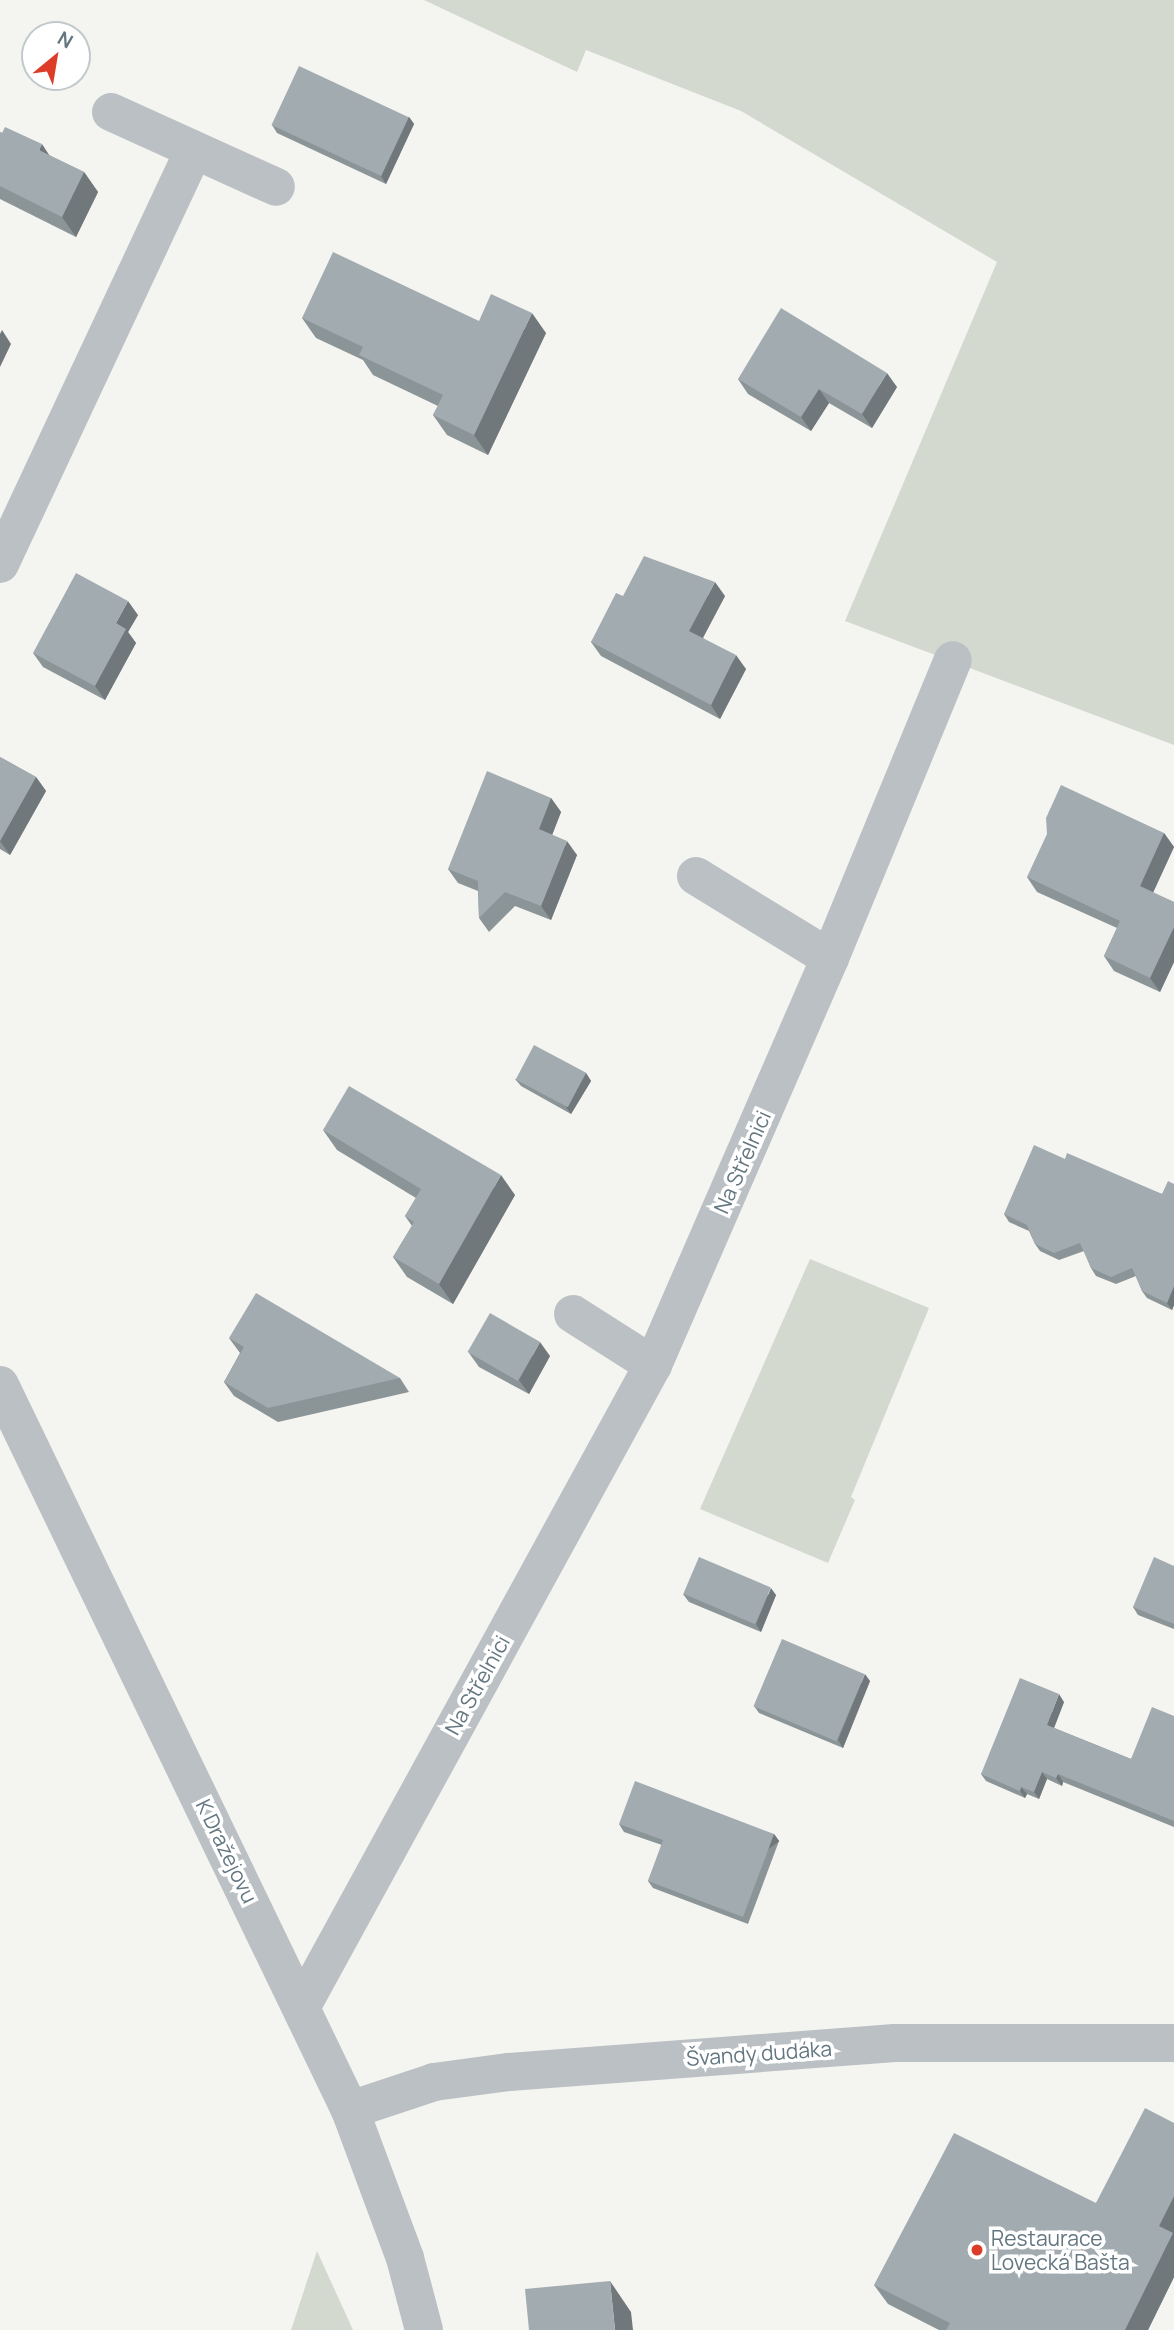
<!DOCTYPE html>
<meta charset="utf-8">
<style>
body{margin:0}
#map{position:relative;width:1174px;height:2330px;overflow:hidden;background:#f4f4f0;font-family:Manrope,sans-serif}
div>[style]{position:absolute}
.green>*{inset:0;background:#d4d9d0}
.minor>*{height:38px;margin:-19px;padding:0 19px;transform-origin:19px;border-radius:19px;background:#bac0c3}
.tertiary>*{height:38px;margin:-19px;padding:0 19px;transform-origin:19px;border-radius:19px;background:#bac0c3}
.wall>*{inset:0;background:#8b9497}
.shaded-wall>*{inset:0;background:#71787b;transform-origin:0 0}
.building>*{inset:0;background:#a2acb0;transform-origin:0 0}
.dots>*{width:19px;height:19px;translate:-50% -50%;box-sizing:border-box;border:4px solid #fff;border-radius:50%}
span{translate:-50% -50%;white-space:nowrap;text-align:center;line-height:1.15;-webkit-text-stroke:7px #fff;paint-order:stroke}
.street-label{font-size:21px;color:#647781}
.poi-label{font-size:21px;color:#647781}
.left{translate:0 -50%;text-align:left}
.north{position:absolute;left:21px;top:21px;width:70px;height:70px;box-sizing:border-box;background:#fff;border:2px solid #c1c9cd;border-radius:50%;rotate:30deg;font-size:19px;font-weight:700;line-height:28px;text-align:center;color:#647781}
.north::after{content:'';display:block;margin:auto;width:24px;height:32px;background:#dd3d28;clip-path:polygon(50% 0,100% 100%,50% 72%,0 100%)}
</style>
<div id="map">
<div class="green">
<div style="clip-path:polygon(424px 0,1174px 0,1174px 745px,845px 621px,997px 262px,741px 111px,586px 50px,577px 72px)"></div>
<div style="clip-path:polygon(810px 1259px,929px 1308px,851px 1497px,855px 1500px,828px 1563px,700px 1509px)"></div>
<div style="clip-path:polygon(317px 2251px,353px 2330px,291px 2330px)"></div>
</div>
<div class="minor">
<div style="left:111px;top:112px;width:181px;rotate:24.4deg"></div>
<div style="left:0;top:564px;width:457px;rotate:-64.9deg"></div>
<div style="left:696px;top:876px;width:157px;rotate:31.5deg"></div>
<div style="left:573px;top:1314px;width:95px;rotate:32.5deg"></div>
<div style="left:302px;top:2006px;width:731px;rotate:-61.3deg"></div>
<div style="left:653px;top:1365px;width:444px;rotate:-66.5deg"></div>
<div style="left:830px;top:958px;width:322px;rotate:-67.6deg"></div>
<div style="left:350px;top:2110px;width:89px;rotate:-18.4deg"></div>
<div style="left:434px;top:2082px;width:76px;rotate:-7.6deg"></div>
<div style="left:509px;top:2072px;width:387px;rotate:-4.3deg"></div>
<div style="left:895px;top:2043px;width:279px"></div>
</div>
<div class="tertiary">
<div style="left:0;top:1385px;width:805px;rotate:64.23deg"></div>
<div style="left:350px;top:2110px;width:158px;rotate:69.6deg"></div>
<div style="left:405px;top:2258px;width:74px;rotate:75.2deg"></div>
</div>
<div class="wall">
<div style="clip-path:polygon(409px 117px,414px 124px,386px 184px,277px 133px,272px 125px)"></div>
<div style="clip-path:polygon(0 132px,84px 172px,98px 192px,76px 237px,0 199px)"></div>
<div style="clip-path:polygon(302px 318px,479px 321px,546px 333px,488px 455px,447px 435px,433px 415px,438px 406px,373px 375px,363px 360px,316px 338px)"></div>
<div style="clip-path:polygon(738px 379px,897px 387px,872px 428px,829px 403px,811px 431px,748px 394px)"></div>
<div style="clip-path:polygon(623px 596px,725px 596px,703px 638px,746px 669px,720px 719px,601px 656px,591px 642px)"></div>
<div style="clip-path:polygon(138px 615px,128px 632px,136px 643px,105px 700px,43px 667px,33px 653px)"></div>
<div style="clip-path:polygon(0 757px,36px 777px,46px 791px,10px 855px,0 849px)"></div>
<div style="clip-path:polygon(551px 798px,561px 812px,552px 835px,577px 855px,551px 920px,515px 906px,489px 932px,479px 918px,478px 891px,458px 883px,448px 869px)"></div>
<div style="clip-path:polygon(1164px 833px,1174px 847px,1153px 893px,1174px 902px,1174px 962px,1160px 992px,1114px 971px,1104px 956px,1117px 928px,1037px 892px,1027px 877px)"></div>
<div style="clip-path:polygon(586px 1073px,591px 1081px,571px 1114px,521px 1086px,515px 1079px)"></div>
<div style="clip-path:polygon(323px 1130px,515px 1195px,453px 1304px,407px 1277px,393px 1257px,412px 1226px,405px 1216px,416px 1198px,337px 1150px)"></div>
<div style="clip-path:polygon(1065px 1159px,1162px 1194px,1174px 1184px,1174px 1305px,1172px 1310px,1147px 1298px,1142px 1291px,1136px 1276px,1116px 1284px,1096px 1276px,1091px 1268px,1084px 1251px,1059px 1260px,1040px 1251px,1035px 1244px,1029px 1231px,1009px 1222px,1004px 1214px)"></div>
<div style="clip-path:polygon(229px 1338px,400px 1378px,409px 1392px,278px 1422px,234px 1396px,224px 1382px,240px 1353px)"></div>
<div style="clip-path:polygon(469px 1353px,550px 1356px,529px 1394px,479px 1367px)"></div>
<div style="clip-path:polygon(1174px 1566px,1174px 1629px,1138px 1615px,1133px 1607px)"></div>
<div style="clip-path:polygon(683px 1594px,776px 1595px,761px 1632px,689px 1602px)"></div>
<div style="clip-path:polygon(870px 1681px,843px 1748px,759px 1713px,754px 1706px)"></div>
<div style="clip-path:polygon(1064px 1702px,1054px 1728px,1131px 1759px,1174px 1716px,1174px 1827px,1063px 1782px,1062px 1786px,1047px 1779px,1039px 1799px,1027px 1794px,1025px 1798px,986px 1781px,981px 1774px)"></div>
<div style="clip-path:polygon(619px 1824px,774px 1834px,779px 1841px,748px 1924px,653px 1888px,648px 1881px,662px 1845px,624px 1832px)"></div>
<div style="clip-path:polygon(1174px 2123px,1174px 2277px,1148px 2330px,939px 2330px,888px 2304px,874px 2285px,1096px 2203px)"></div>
</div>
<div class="shaded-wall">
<div style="clip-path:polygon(409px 117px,414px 124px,386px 184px,381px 176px)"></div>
<div style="clip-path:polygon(42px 144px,55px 164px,39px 150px)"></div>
<div style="clip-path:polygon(84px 172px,98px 192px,76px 237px,62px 217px)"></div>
<div style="clip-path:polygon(532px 313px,546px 333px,488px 455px,474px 435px)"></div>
<div style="clip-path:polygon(2px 330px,11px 344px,0 367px,0 334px)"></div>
<div style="clip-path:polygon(887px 373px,897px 387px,872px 428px,862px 414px)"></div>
<div style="clip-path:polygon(819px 389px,829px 403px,811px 431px,801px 417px)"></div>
<div style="clip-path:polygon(715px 582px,725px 596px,699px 645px,689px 631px)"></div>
<div style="clip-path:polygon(128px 601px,138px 615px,128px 632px,136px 643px,105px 700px,95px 686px,116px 623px)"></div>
<div style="clip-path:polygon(736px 655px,746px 669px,720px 719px,711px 705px)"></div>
<div style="clip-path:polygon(36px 777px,46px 791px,10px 855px,0 841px)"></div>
<div style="clip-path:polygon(551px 798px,561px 812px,549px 843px,539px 829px)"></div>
<div style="clip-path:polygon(1164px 833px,1174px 847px,1149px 901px,1140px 886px)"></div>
<div style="clip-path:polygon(567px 841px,577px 855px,551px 920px,541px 906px)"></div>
<div style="clip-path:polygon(1174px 927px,1174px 962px,1160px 992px,1150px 978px)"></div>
<div style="clip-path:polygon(586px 1073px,591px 1081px,571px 1114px,566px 1107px)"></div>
<div style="clip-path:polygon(501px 1175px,515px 1195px,453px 1304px,439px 1284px)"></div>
<div style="clip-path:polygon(1174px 1286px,1174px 1305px,1172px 1310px,1167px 1303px)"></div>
<div style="clip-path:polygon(540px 1342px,550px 1356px,529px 1394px,519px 1380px)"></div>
<div style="clip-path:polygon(771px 1588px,776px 1595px,761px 1632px,756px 1624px)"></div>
<div style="clip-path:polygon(865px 1674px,870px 1681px,843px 1748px,838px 1740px)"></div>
<div style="clip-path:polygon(1059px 1694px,1064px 1702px,1052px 1733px,1047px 1725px)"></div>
<div style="clip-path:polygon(1042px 1772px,1047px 1779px,1039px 1799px,1034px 1792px)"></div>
<div style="clip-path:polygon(1058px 1774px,1063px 1782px,1062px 1786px,1056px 1778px)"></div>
<div style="clip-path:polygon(1021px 1787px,1027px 1794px,1025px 1798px,1020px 1791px)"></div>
<div style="left:774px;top:1834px;width:9px;height:89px;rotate:54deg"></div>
<div style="clip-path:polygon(1174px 2196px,1174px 2277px,1148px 2330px,1125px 2330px,1159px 2226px)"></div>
<div style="clip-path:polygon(610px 2281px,631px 2312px,633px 2330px,615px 2330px)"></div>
</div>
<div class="building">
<div style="left:299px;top:66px;width:121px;height:65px;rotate:25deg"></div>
<div style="clip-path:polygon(5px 127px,42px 144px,39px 150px,84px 172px,62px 217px,0 186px,0 132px,2px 133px)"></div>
<div style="clip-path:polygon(333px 252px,479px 321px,491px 294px,532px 313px,474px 435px,433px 415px,443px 395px,359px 355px,363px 347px,302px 318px)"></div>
<div style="clip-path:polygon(781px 308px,887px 373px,862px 414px,819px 389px,801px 417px,738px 379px)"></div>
<div style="clip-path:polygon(644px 556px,715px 582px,689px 631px,736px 655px,711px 705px,591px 642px,616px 593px,623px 596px)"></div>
<div style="clip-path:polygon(76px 573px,128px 601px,116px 623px,126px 629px,95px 686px,33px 653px)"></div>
<div style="clip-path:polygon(0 757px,36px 777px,0 841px)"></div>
<div style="clip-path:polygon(487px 771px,551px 798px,539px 829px,567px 841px,541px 906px,505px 892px,479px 918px,478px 881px,448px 869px)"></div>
<div style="clip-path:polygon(1061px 785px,1164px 833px,1140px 886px,1174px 902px,1174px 927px,1150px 978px,1104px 956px,1120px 921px,1027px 877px,1047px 834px,1046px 818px)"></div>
<div style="left:534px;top:1045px;width:59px;height:39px;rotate:28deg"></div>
<div style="clip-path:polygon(349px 1086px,501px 1175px,439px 1284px,393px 1257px,414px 1222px,405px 1216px,421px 1189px,323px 1130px)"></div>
<div style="clip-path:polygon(1034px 1145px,1065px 1159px,1067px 1153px,1162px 1194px,1168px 1181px,1174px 1184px,1174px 1286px,1167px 1303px,1142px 1291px,1132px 1268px,1111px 1277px,1091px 1268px,1080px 1243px,1054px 1253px,1035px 1244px,1027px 1225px,1004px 1214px)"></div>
<div style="clip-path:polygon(256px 1293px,400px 1378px,268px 1408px,224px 1382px,244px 1347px,229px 1338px)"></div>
<div style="left:490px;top:1313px;width:58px;height:45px;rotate:30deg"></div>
<div style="left:699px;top:1557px;width:78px;height:40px;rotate:23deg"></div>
<div style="clip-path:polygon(1154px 1557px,1174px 1566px,1174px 1624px,1133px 1607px)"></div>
<div style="left:782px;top:1639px;width:90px;height:73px;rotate:23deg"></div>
<div style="clip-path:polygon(1020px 1678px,1059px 1694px,1047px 1725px,1131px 1759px,1152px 1707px,1174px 1716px,1174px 1821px,1058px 1774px,1056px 1778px,1042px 1772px,1034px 1792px,1021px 1787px,1020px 1791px,981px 1774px)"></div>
<div style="clip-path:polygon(635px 1781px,774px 1834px,743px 1917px,648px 1881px,663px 1840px,619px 1824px)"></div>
<div style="clip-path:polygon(1145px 2108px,1174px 2123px,1174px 2196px,1159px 2226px,1173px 2233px,1125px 2330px,946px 2330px,950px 2323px,874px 2285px,954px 2133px,1096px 2203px)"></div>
<div style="clip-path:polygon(610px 2281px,615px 2330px,529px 2330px,525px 2289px)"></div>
</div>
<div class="dots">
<div style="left:977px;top:2250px;background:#dd3d28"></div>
</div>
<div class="street-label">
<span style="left:742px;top:1162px;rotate:-66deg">Na Střelnici</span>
<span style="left:477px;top:1685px;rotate:-61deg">Na Střelnici</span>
<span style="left:227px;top:1851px;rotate:64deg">K Dražejovu</span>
<span style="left:759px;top:2053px;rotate:-4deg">Švandy dudáka</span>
</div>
<div class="poi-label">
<span class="left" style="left:991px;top:2250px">Restaurace<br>Lovecká Bašta</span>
</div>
<div class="north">N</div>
</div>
